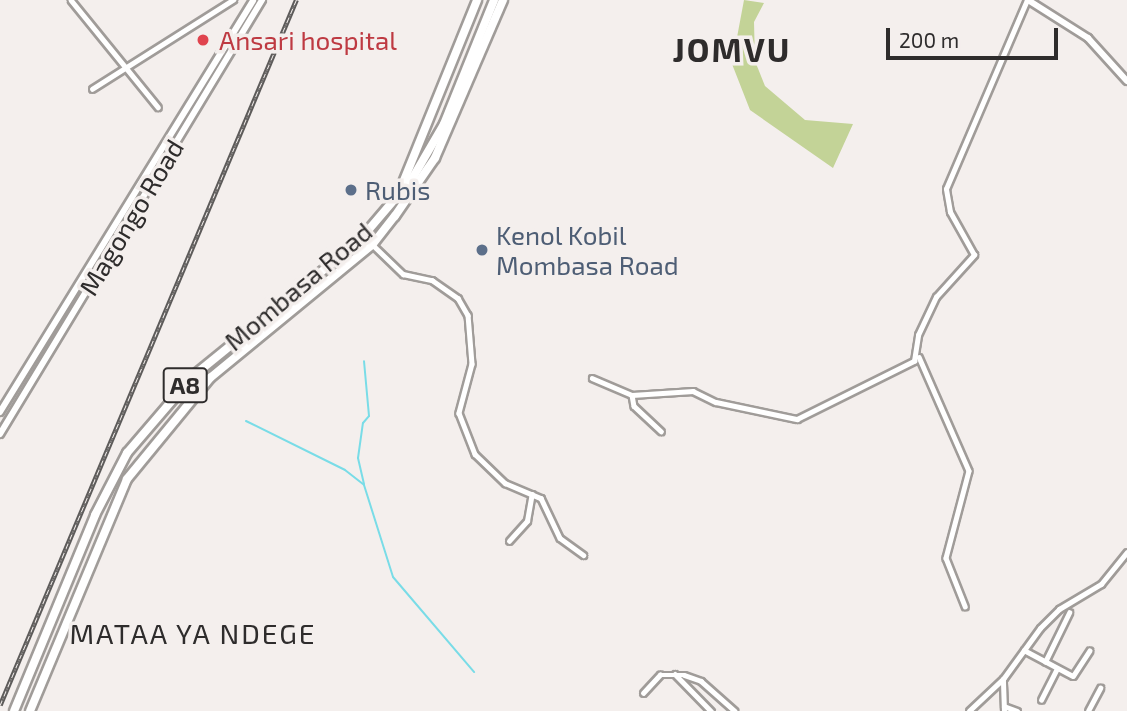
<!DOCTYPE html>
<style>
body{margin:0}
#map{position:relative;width:1127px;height:711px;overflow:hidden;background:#f4efed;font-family:"Exo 2",sans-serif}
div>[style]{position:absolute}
.green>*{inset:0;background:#c3d397}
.stream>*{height:2px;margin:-1px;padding:0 1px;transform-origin:1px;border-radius:1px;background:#79dce7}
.roads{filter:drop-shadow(2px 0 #a09c99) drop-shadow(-2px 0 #a09c99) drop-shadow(0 2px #a09c99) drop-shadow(0 -2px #a09c99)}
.minor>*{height:4.5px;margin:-2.25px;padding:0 2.25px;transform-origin:2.25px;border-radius:2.25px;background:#fff}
.tertiary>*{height:5px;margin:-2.5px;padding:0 2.5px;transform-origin:2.5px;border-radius:2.5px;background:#fff}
.secondary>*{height:6px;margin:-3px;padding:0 3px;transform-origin:3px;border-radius:3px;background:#fff}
.trunk>*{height:8px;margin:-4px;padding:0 4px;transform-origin:4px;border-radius:4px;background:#fff}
.rail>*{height:4.5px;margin-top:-2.25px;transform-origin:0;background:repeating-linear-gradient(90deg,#f4efed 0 5px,#5d5b5a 0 10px);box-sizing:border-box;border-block:2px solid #5d5b5a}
.dots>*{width:19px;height:19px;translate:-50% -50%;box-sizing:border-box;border:4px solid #f4efed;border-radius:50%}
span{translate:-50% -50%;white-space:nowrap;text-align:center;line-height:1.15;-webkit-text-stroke:7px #f4efed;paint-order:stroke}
.shield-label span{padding:2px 5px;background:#f4efed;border:2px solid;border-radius:5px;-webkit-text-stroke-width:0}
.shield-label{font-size:24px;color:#2e2c2c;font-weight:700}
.health-label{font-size:26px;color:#be3a42}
.left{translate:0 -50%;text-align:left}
.service-label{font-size:26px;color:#4e5e75}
.street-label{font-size:26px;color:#2e2c2c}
.neighbourhood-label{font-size:28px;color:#2e2c2c;letter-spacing:2px}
.district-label{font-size:33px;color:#2e2c2c;font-weight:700;letter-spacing:2px}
.scale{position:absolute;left:886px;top:28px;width:172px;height:32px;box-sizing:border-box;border:4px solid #2e2c2c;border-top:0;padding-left:9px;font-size:21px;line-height:24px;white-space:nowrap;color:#2e2c2c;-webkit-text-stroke:5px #f4efed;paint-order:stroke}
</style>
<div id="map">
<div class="green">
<div style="clip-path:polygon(744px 0,764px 3px,754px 22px,755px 61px,765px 86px,805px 120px,853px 124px,833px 168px,750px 110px,732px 64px)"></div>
</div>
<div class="stream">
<div style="left:246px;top:421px;width:110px;rotate:26.3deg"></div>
<div style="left:345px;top:470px;width:24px;rotate:38deg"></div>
<div style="left:364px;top:485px;width:96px;rotate:72.5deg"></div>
<div style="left:393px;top:577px;width:125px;rotate:49.5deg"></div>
<div style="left:364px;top:484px;width:27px;rotate:-103deg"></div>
<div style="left:358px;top:458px;width:35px;rotate:-82deg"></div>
<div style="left:363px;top:423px;width:9px;rotate:-49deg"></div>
<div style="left:369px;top:416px;width:55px;rotate:-95.2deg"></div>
</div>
<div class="roads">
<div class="minor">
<div style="left:71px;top:0;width:138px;rotate:50.9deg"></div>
<div style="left:92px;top:89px;width:167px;rotate:-32.3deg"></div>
<div style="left:373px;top:245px;width:42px;rotate:44deg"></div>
<div style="left:403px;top:274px;width:30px;rotate:12deg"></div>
<div style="left:432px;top:280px;width:32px;rotate:35deg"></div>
<div style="left:458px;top:298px;width:20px;rotate:60deg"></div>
<div style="left:468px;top:315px;width:49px;rotate:85.3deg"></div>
<div style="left:472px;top:364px;width:51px;rotate:104.9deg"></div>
<div style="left:459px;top:413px;width:44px;rotate:68.7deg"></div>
<div style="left:475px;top:454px;width:42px;rotate:44deg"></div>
<div style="left:505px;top:483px;width:39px;rotate:23deg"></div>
<div style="left:541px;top:498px;width:44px;rotate:64.6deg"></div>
<div style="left:560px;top:538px;width:29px;rotate:36deg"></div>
<div style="left:919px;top:357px;width:124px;rotate:66.3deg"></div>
<div style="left:969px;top:471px;width:90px;rotate:104.8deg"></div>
<div style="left:946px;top:558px;width:52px;rotate:68.4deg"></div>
<div style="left:592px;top:378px;width:43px;rotate:23deg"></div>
<div style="left:632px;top:395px;width:61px;rotate:-3.8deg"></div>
<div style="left:693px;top:391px;width:25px;rotate:26deg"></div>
<div style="left:716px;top:402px;width:83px;rotate:11.9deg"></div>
<div style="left:797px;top:419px;width:131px;rotate:-26.4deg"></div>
<div style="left:914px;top:361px;width:26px;rotate:-81deg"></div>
<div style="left:918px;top:335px;width:42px;rotate:-64.7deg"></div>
<div style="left:936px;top:297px;width:57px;rotate:-47.9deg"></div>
<div style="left:974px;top:255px;width:49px;rotate:-119.2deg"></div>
<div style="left:950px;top:212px;width:23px;rotate:-100deg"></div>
<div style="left:946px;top:189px;width:206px;rotate:-66.8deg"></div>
<div style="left:632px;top:395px;width:11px;rotate:80deg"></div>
<div style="left:634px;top:406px;width:37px;rotate:43deg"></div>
<div style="left:509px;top:541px;width:27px;rotate:-48deg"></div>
<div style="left:527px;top:521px;width:27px;rotate:-80deg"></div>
<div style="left:1024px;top:650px;width:55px;rotate:28deg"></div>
<div style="left:1073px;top:676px;width:30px;rotate:-57deg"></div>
<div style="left:1045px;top:662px;width:55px;rotate:-63.9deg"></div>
<div style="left:675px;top:674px;width:52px;rotate:45.8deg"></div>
<div style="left:643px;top:693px;width:25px;rotate:-47deg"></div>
<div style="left:660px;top:675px;width:24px"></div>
<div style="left:684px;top:675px;width:18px;rotate:19deg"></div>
<div style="left:701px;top:681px;width:45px;rotate:41.4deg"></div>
<div style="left:1041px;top:700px;width:35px;rotate:-63deg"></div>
<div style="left:1004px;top:706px;width:14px;rotate:21deg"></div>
<div style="left:969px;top:711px;width:47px;rotate:-43.3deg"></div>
<div style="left:1088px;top:711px;width:26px;rotate:-62deg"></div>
</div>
<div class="tertiary">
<div style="left:1004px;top:711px;width:32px;rotate:-92deg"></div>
<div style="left:1003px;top:679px;width:63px;rotate:-54deg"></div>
<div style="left:1040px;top:628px;width:27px;rotate:-45deg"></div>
<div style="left:1059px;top:609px;width:49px;rotate:-30.8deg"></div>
<div style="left:1101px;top:584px;width:41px;rotate:-50.9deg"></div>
</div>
<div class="secondary">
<div style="left:1028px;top:0;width:71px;rotate:32.3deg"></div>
<div style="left:1088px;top:38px;width:58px;rotate:47.8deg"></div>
<div style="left:0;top:412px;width:483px;rotate:-58.4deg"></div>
<div style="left:0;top:434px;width:507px;rotate:-58.88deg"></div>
</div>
<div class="trunk">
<div style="left:400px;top:190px;width:205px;rotate:-67.9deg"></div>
<div style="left:14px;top:711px;width:212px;rotate:-67.5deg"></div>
<div style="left:95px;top:515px;width:70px;rotate:-62.7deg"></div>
<div style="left:127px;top:453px;width:101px;rotate:-49.4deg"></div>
<div style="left:193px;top:376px;width:214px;rotate:-39.1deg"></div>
<div style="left:359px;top:241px;width:82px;rotate:-49.5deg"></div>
<div style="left:412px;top:179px;width:64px;rotate:-59.8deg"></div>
<div style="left:444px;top:124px;width:134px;rotate:-68deg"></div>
<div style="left:30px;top:711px;width:251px;rotate:-67.3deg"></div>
<div style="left:127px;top:479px;width:131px;rotate:-50.6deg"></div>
<div style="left:210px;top:378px;width:210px;rotate:-39.4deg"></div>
<div style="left:372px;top:245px;width:37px;rotate:-52deg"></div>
<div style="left:395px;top:216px;width:70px;rotate:-55.4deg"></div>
<div style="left:435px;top:158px;width:172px;rotate:-66.7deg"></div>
</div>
</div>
<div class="rail">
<div style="left:0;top:705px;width:765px;rotate:-67.22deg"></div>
</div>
<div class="dots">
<div style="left:203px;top:40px;background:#e0444e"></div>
<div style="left:351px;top:190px;background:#5c6f8a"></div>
<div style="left:482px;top:250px;background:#5c6f8a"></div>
</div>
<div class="shield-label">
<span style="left:185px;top:385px">A8</span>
</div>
<div class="health-label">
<span class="left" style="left:219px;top:40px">Ansari hospital</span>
</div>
<div class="service-label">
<span class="left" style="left:365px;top:190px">Rubis</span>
<span class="left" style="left:496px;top:250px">Kenol Kobil<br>Mombasa Road</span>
</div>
<div class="street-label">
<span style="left:131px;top:217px;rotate:-59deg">Magongo Road</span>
<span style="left:298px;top:286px;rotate:-40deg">Mombasa Road</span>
</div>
<div class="neighbourhood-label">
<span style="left:193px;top:633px">MATAA YA NDEGE</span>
</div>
<div class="district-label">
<span style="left:732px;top:50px">JOMVU</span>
</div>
<div class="scale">200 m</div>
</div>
